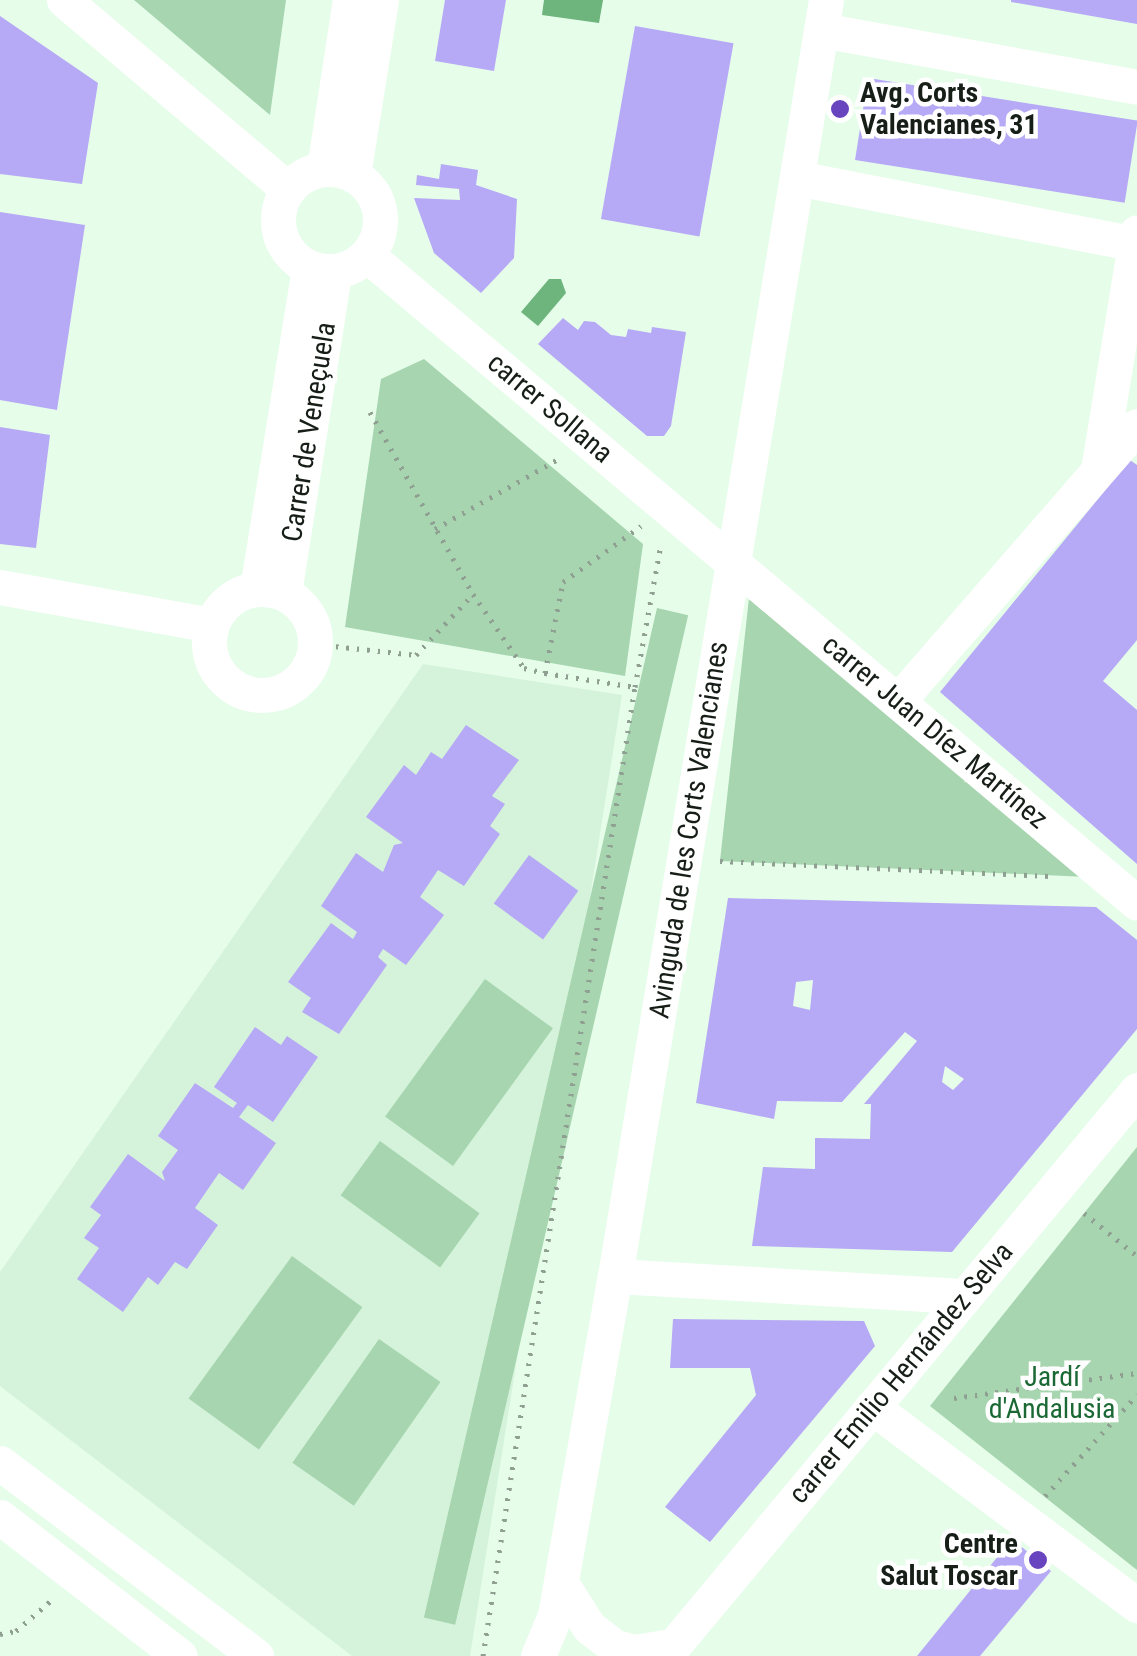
<!DOCTYPE html>
<meta charset="utf-8">
<style>
body{margin:0}
#map{position:relative;width:1137px;height:1656px;overflow:hidden;background:#e6fdea;font-family:"Roboto Condensed",sans-serif}
div>[style]{position:absolute}
.built>*{inset:0;background:#d5f3db}
.green>*{inset:0;background:#a6d5af;transform-origin:0 0}
.water>*{inset:0;background:#6db47d}
.building>*{inset:0;background:#b6a9f5;transform-origin:0 0}
.path>*{height:5px;margin-top:-2.5px;transform-origin:0;background:repeating-linear-gradient(90deg,#8f9f91 0 2.5px,transparent 0 10.5px)}
.minor>*{height:35px;margin:-17.5px;padding:0 17.5px;transform-origin:17.5px;border-radius:17.5px;background:#fff}
.minor>.ring{margin:-17.5px;padding:0;box-sizing:content-box;background:none;border:35px solid #fff;border-radius:50%}
.dots>*{width:28px;height:28px;translate:-50% -50%;box-sizing:border-box;border:5px solid #fff;border-radius:50%}
span{translate:-50% -50%;white-space:nowrap;text-align:center;line-height:1.15;-webkit-text-stroke:9px #fff;paint-order:stroke}
.poi-label{font-size:28px;color:#161e17;font-weight:700}
.left{translate:0 -50%;text-align:left}
.right{translate:-100% -50%;text-align:right}
.street-label{font-size:28px;color:#161e17}
.park-label{font-size:28px;color:#1a6834}
</style>
<div id="map">
<div class="built">
<div style="clip-path:polygon(423px 664px,622px 695px,470px 1656px,352px 1656px,0 1386px,0 1272px)"></div>
</div>
<div class="green">
<div style="clip-path:polygon(134px 0,286px 0,270px 115px)"></div>
<div style="clip-path:polygon(424px 359px,643px 544px,625px 676px,345px 627px,381px 379px)"></div>
<div style="clip-path:polygon(749px 598px,1088px 877px,720px 861px)"></div>
<div style="left:657px;top:608px;width:32px;height:1036px;rotate:13deg"></div>
<div style="left:485px;top:979px;width:84px;height:170px;rotate:36deg"></div>
<div style="left:380px;top:1141px;width:123px;height:67px;rotate:36deg"></div>
<div style="clip-path:polygon(1137px 1147px,1137px 1570px,930px 1406px)"></div>
<div style="left:292px;top:1256px;width:87px;height:176px;rotate:36deg"></div>
<div style="left:379px;top:1339px;width:75px;height:151px;rotate:35deg"></div>
</div>
<div class="water">
<div style="clip-path:polygon(544px 0,603px 0,599px 23px,542px 15px)"></div>
<div style="clip-path:polygon(549px 279px,561px 279px,566px 293px,538px 326px,521px 312px)"></div>
</div>
<div class="building">
<div style="clip-path:polygon(445px 0,506px 0,494px 71px,435px 61px)"></div>
<div style="clip-path:polygon(1137px 0,1137px 24px,1011px 2px,1011px 0)"></div>
<div style="clip-path:polygon(0 16px,98px 83px,82px 184px,0 174px)"></div>
<div style="left:635px;top:26px;width:100px;height:196px;rotate:10deg"></div>
<div style="left:868px;top:78px;width:273px;height:83px;rotate:9deg"></div>
<div style="clip-path:polygon(441px 164px,478px 170px,476px 185px,517px 199px,514px 258px,481px 293px,434px 253px,414px 198px,460px 200px,459px 189px,416px 185px,417px 175px,439px 179px)"></div>
<div style="clip-path:polygon(0 212px,85px 225px,57px 410px,0 400px)"></div>
<div style="clip-path:polygon(563px 318px,578px 330px,584px 321px,595px 322px,611px 335px,626px 337px,628px 329px,651px 333px,652px 327px,686px 332px,671px 426px,664px 436px,647px 436px,538px 344px)"></div>
<div style="clip-path:polygon(0 427px,50px 435px,36px 548px,0 544px)"></div>
<div style="clip-path:polygon(1130px 460px,1137px 465px,1137px 640px,1103px 681px,1137px 710px,1137px 864px,940px 692px)"></div>
<div style="clip-path:polygon(466px 725px,519px 760px,492px 796px,505px 804px,490px 826px,500px 834px,464px 886px,438px 870px,420px 897px,444px 915px,406px 965px,383px 949px,378px 957px,387px 965px,339px 1034px,302px 1012px,311px 998px,288px 982px,331px 923px,353px 939px,357px 932px,321px 906px,356px 853px,383px 872px,394px 845px,403px 843px,366px 817px,404px 765px,416px 775px,431px 752px,442px 759px)"></div>
<div style="left:529px;top:855px;width:61px;height:60px;rotate:36deg"></div>
<div style="clip-path:polygon(evenodd,728px 898px,1096px 907px,1137px 940px,1137px 1029px,952px 1252px,752px 1246px,763px 1167px,815px 1169px,815px 1138px,870px 1139px,871px 1104px,864px 1104px,917px 1041px,905px 1032px,842px 1102px,777px 1101px,774px 1119px,696px 1103px,728px 898px,813px 980px,810px 1010px,793px 1006px,796px 982px,813px 980px,728px 898px,945px 1066px,964px 1079px,953px 1090px,942px 1082px,945px 1066px)"></div>
<div style="clip-path:polygon(255px 1027px,281px 1045px,287px 1036px,318px 1057px,273px 1122px,248px 1105px,239px 1117px,276px 1143px,243px 1190px,219px 1173px,195px 1208px,218px 1225px,187px 1269px,175px 1262px,158px 1285px,148px 1277px,123px 1312px,77px 1279px,99px 1248px,84px 1238px,101px 1215px,90px 1207px,128px 1154px,165px 1181px,162px 1172px,178px 1150px,158px 1136px,195px 1083px,233px 1108px,237px 1103px,214px 1087px)"></div>
<div style="clip-path:polygon(673px 1319px,864px 1321px,875px 1346px,710px 1542px,665px 1507px,756px 1395px,750px 1368px,670px 1368px)"></div>
<div style="clip-path:polygon(1012px 1539px,1051px 1571px,980px 1656px,917px 1656px)"></div>
</div>
<div class="path">
<div style="left:370px;top:412px;width:207px;rotate:60.5deg"></div>
<div style="left:435px;top:529px;width:142px;rotate:-29.6deg"></div>
<div style="left:315px;top:644px;width:102px;rotate:6.2deg"></div>
<div style="left:416px;top:655px;width:83px;rotate:-46.9deg"></div>
<div style="left:473px;top:594px;width:90px;rotate:55.4deg"></div>
<div style="left:524px;top:668px;width:22px;rotate:13deg"></div>
<div style="left:545px;top:673px;width:93px;rotate:-78.8deg"></div>
<div style="left:563px;top:582px;width:96px;rotate:-35.7deg"></div>
<div style="left:545px;top:673px;width:91px;rotate:8.8deg"></div>
<div style="left:635px;top:687px;width:145px;rotate:-79.7deg"></div>
<div style="left:720px;top:861px;width:336px;rotate:2.6deg"></div>
<div style="left:1084px;top:1213px;width:68px;rotate:39.1deg"></div>
<div style="left:954px;top:1398px;width:185px;rotate:-7.8deg"></div>
<div style="left:1045px;top:1496px;width:137px;rotate:-47.7deg"></div>
<div style="left:0;top:1634px;width:16px;rotate:-11deg"></div>
<div style="left:16px;top:1631px;width:50px;rotate:-41deg"></div>
<div style="left:483px;top:1656px;width:981px;rotate:-81.09deg"></div>
</div>
<div class="minor">
<div style="left:64px;top:0;width:293px;rotate:40.2deg"></div>
<div style="left:821px;top:30px;width:321px;rotate:10.2deg"></div>
<div class="ring" style="left:278px;top:169px;width:67px;height:67px"></div>
<div style="left:324px;top:169px;width:171px;rotate:-81.3deg"></div>
<div style="left:353px;top:175px;width:177px;rotate:-80.9deg"></div>
<div style="left:797px;top:178px;width:344px;rotate:11deg"></div>
<div style="left:367px;top:255px;width:1006px;rotate:40.08deg"></div>
<div style="left:1098px;top:470px;width:241px;rotate:-80.7deg"></div>
<div style="left:0;top:587px;width:215px;rotate:10.2deg"></div>
<div style="left:257px;top:589px;width:325px;rotate:-80.8deg"></div>
<div class="ring" style="left:209px;top:589px;width:71px;height:71px"></div>
<div style="left:284px;top:593px;width:325px;rotate:-81.1deg"></div>
<div style="left:898px;top:701px;width:364px;rotate:-49deg"></div>
<div style="left:615px;top:1276px;width:351px;rotate:3.3deg"></div>
<div style="left:872px;top:1407px;width:331px;rotate:36.8deg"></div>
<div style="left:0;top:1463px;width:321px;rotate:37deg"></div>
<div style="left:0;top:1517px;width:227px;rotate:37.7deg"></div>
<div style="left:561px;top:1583px;width:52px;rotate:57.5deg"></div>
<div style="left:589px;top:1627px;width:31px;rotate:38deg"></div>
<div style="left:613px;top:1646px;width:22px;rotate:16deg"></div>
<div style="left:634px;top:1652px;width:39px;rotate:-9deg"></div>
<div style="left:538px;top:1656px;width:44px;rotate:-67.5deg"></div>
<div style="left:555px;top:1615px;width:344px;rotate:-80deg"></div>
<div style="left:615px;top:1276px;width:1293px;rotate:-80.61deg"></div>
<div style="left:665px;top:1656px;width:737px;rotate:-50.17deg"></div>
</div>
<div class="dots">
<div style="left:840px;top:109px;background:#6845be"></div>
<div style="left:1038px;top:1560px;background:#6845be"></div>
</div>
<div class="poi-label">
<span class="left" style="left:860px;top:109px">Avg. Corts<br>Valencianes, 31</span>
<span class="right" style="left:1018px;top:1560px">Centre<br>Salut Toscar</span>
</div>
<div class="street-label">
<span style="left:550px;top:408px;rotate:40deg">carrer Sollana</span>
<span style="left:309px;top:432px;rotate:-81deg">Carrer de Veneçuela</span>
<span style="left:935px;top:732px;rotate:40deg">carrer Juan Díez Martínez</span>
<span style="left:689px;top:830px;rotate:-81deg">Avinguda de les Corts Valencianes</span>
<span style="left:901px;top:1373px;rotate:-50deg">carrer Emilio Hernández Selva</span>
</div>
<div class="park-label">
<span style="left:1052px;top:1393px">Jardí<br>d'Andalusia</span>
</div>
</div>
